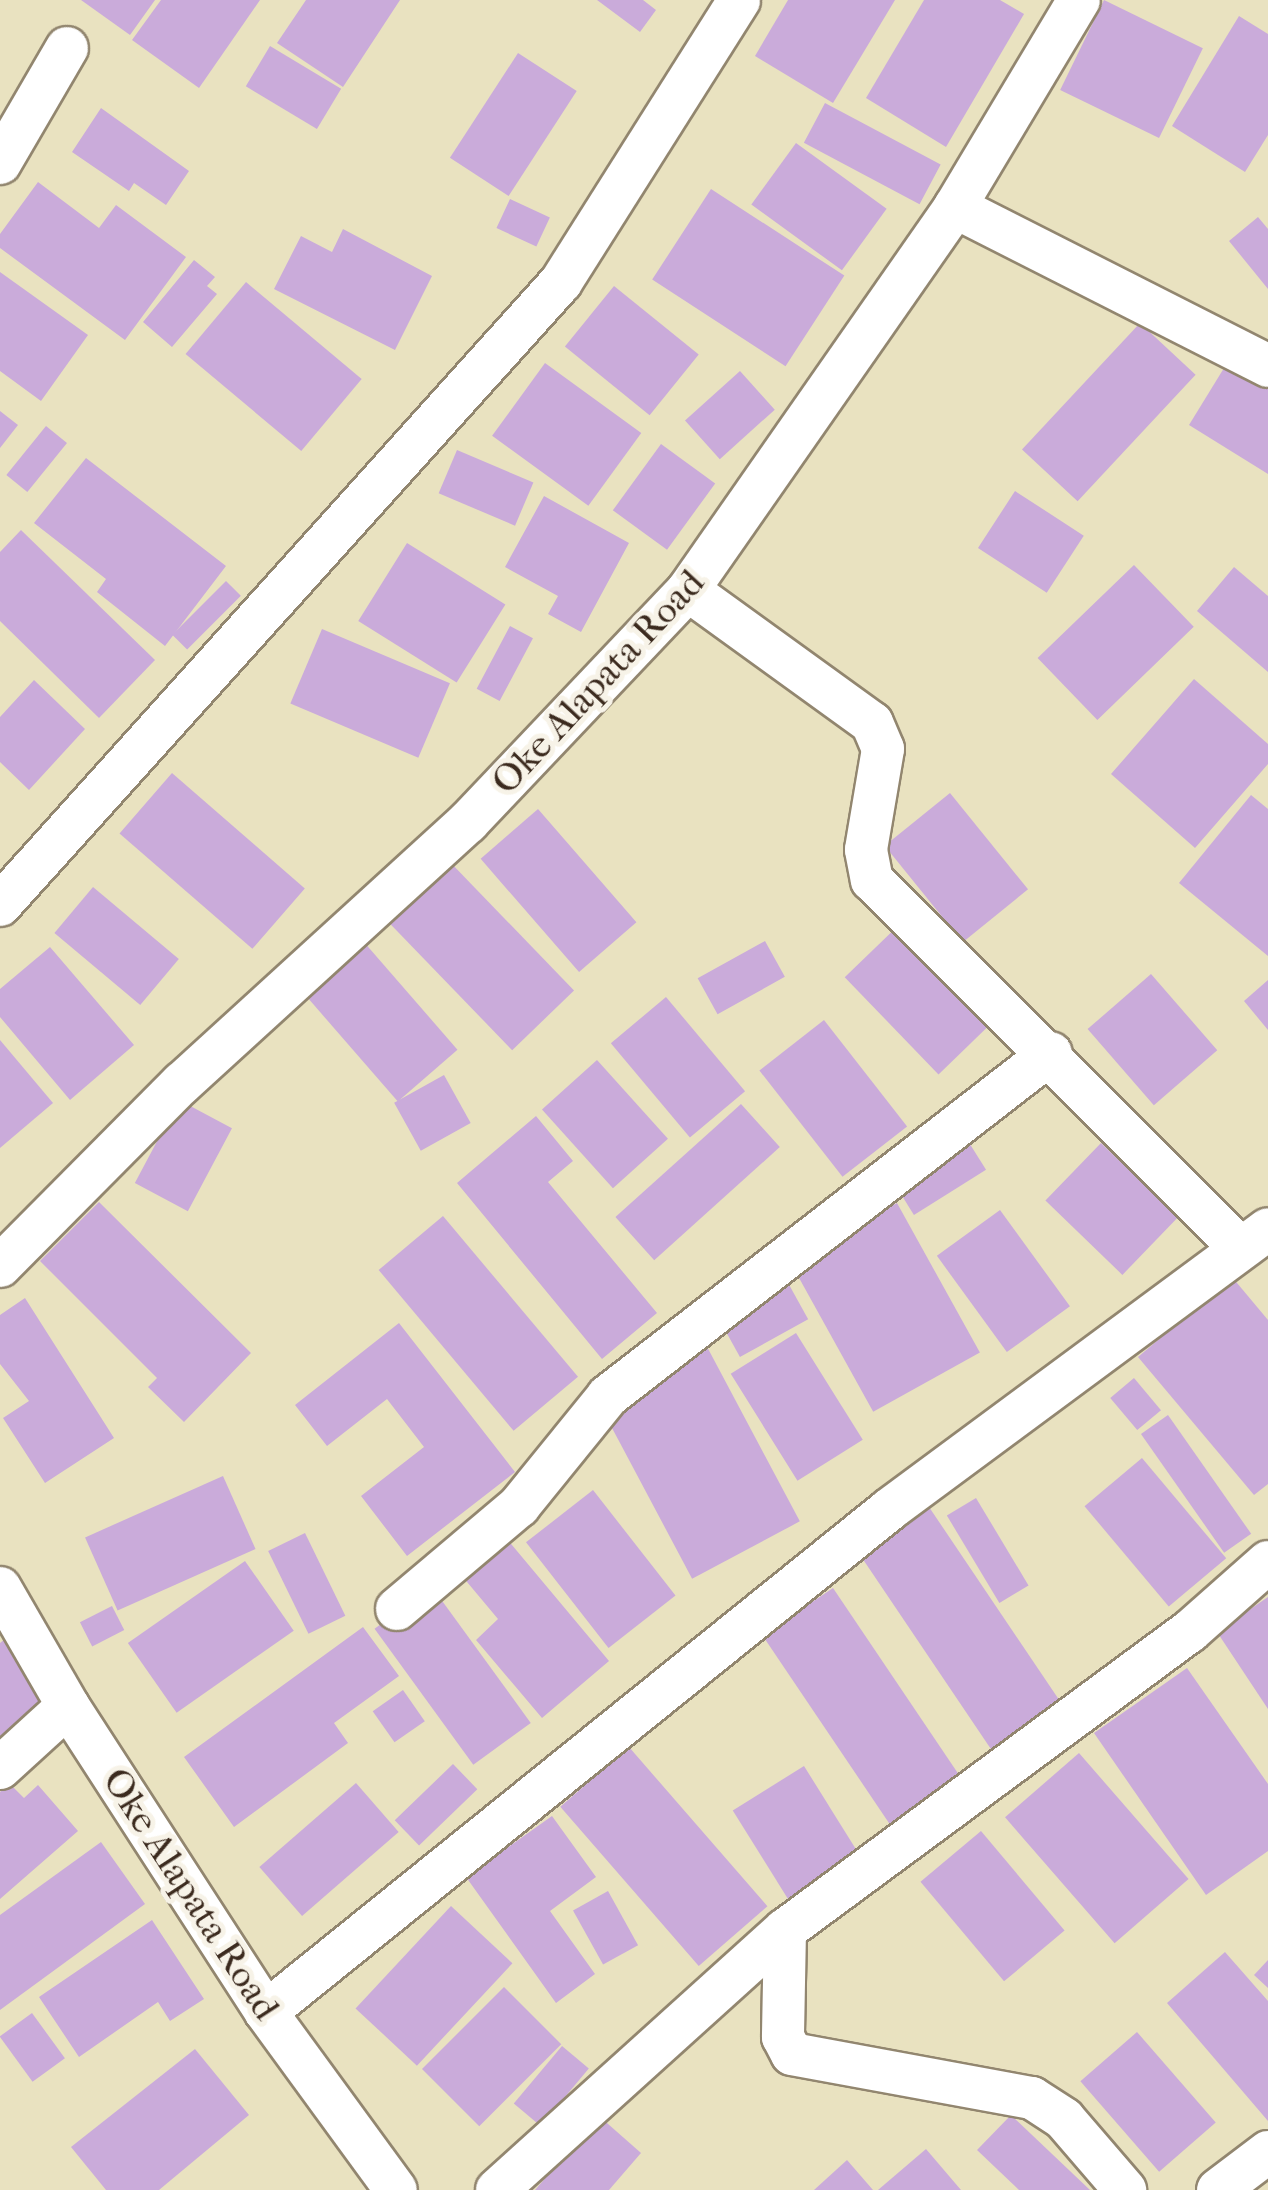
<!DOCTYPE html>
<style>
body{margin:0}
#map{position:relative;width:1268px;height:2190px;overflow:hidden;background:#e9e2c0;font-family:"IM FELL French Canon",serif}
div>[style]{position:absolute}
.building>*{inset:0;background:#caabda;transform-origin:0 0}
.roads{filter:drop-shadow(2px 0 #92866f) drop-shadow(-2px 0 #92866f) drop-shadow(0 2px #92866f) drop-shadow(0 -2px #92866f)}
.minor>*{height:42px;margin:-21px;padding:0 21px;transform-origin:21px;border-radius:21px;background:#fff}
span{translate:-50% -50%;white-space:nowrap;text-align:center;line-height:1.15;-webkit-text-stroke:10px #f7f3e8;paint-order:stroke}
.street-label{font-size:38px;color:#3b2a1e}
</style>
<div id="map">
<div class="building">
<div style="clip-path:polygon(81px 0,155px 0,130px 35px)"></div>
<div style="clip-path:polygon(161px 0,260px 0,199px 88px,132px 40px)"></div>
<div style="clip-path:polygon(306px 0,400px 0,343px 87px,277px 43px)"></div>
<div style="clip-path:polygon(597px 0,643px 0,656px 10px,640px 32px)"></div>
<div style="clip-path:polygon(788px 0,895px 0,833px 103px,755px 56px)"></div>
<div style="clip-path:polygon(924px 0,1000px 0,1024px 14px,946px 147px,866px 98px)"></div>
<div style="left:1104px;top:0;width:110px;height:100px;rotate:26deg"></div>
<div style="clip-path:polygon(1239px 16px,1268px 34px,1268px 135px,1245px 172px,1172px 126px)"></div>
<div style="left:270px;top:46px;width:83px;height:47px;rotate:31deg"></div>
<div style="left:518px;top:53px;width:70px;height:125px;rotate:33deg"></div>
<div style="left:825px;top:103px;width:131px;height:45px;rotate:28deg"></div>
<div style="clip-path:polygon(101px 108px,189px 171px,166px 205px,134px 183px,129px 191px,72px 152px)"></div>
<div style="left:796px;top:143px;width:112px;height:76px;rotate:36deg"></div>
<div style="clip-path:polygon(38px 182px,99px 228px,116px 205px,186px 257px,125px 340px,0 248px,0 234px)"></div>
<div style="left:711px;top:189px;width:159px;height:108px;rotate:33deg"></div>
<div style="left:510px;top:199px;width:44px;height:32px;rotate:25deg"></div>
<div style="clip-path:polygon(1258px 217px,1268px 229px,1268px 289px,1229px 241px)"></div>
<div style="clip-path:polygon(343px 229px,432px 276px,395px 350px,274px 289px,301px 236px,332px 252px)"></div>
<div style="clip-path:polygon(194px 260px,215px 277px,207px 286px,217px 294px,172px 347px,143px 322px)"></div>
<div style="clip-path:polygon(0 272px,88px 335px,41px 401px,0 371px)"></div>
<div style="left:246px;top:282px;width:151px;height:94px;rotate:40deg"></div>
<div style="left:614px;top:286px;width:109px;height:78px;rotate:39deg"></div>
<div style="left:1140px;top:323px;width:76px;height:173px;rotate:43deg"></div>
<div style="clip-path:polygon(1232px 355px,1268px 377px,1268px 474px,1189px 425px)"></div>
<div style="left:545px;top:363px;width:119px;height:90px;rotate:36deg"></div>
<div style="left:740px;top:371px;width:52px;height:74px;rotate:48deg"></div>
<div style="clip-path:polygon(0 411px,18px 425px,0 448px)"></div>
<div style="left:46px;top:426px;width:27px;height:63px;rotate:39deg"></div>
<div style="left:661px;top:444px;width:67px;height:82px;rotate:36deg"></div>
<div style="left:457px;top:450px;width:83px;height:47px;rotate:23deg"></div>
<div style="clip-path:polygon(86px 458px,226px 566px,165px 646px,97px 592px,106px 579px,34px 523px)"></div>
<div style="left:1015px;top:491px;width:82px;height:68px;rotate:33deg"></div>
<div style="clip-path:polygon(544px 496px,629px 543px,581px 632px,548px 614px,558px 596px,505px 567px)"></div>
<div style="clip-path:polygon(21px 530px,155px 660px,99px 718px,0 621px,0 552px)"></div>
<div style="left:407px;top:543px;width:116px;height:92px;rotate:32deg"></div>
<div style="left:1134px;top:565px;width:86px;height:134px;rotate:46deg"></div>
<div style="clip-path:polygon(1234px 567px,1268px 596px,1268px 672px,1197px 611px)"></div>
<div style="left:226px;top:581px;width:21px;height:76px;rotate:45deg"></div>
<div style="left:510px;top:626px;width:26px;height:71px;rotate:28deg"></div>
<div style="left:322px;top:629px;width:139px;height:81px;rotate:23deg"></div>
<div style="clip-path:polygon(1194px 679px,1268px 744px,1268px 764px,1195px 848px,1111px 774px)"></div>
<div style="clip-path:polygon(34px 680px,85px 729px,29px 790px,0 762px,0 717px)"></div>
<div style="left:172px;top:773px;width:176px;height:80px;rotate:41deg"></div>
<div style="left:950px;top:793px;width:124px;height:84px;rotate:51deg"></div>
<div style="clip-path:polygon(1251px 795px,1268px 809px,1268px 956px,1179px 883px)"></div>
<div style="left:538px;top:809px;width:150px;height:76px;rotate:49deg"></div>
<div style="left:449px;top:861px;width:180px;height:86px;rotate:46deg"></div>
<div style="left:93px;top:887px;width:112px;height:60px;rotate:40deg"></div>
<div style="left:903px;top:921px;width:135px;height:81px;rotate:46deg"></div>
<div style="left:363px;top:941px;width:144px;height:79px;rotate:49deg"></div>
<div style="left:765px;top:941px;width:41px;height:77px;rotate:61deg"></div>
<div style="clip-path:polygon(50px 947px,134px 1045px,70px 1100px,0 1017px,0 989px)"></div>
<div style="left:1151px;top:974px;width:101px;height:84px;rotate:49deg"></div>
<div style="clip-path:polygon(1268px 980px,1268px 1030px,1244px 1001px)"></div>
<div style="left:666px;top:997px;width:123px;height:72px;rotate:50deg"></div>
<div style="left:824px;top:1020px;width:135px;height:82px;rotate:52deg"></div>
<div style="clip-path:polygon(0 1040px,53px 1103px,0 1148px)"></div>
<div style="left:597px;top:1060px;width:106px;height:74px;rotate:48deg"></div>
<div style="left:444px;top:1075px;width:55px;height:57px;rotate:61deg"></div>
<div style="left:179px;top:1100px;width:60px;height:94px;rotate:28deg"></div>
<div style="left:741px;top:1104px;width:58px;height:169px;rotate:48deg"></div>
<div style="clip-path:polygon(536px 1116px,573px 1161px,548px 1182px,657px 1313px,602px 1359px,457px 1183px)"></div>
<div style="left:968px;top:1141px;width:34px;height:85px;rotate:58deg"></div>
<div style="left:1101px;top:1143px;width:107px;height:80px;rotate:44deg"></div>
<div style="clip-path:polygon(99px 1202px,251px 1353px,184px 1422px,148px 1387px,157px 1378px,40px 1261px)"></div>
<div style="left:897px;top:1203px;width:171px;height:122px;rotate:61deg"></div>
<div style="left:1000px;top:1210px;width:119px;height:78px;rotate:54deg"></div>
<div style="left:443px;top:1216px;width:210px;height:84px;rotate:50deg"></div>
<div style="left:782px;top:1272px;width:54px;height:78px;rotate:61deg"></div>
<div style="clip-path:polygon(1232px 1277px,1268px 1320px,1268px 1484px,1254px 1495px,1138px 1357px)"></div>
<div style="clip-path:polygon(25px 1298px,114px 1438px,45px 1483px,3px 1418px,29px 1401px,0 1364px,0 1315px)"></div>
<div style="clip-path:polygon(399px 1323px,515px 1472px,407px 1556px,361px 1496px,424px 1447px,387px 1399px,327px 1446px,295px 1405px)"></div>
<div style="left:796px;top:1333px;width:126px;height:77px;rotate:58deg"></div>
<div style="left:705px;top:1343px;width:202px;height:122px;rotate:62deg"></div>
<div style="left:1134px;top:1378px;width:42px;height:31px;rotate:50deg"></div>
<div style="left:1168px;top:1415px;width:145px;height:33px;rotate:55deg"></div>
<div style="left:1142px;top:1458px;width:131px;height:75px;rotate:50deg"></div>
<div style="left:223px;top:1476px;width:80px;height:151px;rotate:66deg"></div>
<div style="left:593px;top:1490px;width:134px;height:85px;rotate:52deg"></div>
<div style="left:976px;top:1498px;width:102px;height:34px;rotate:59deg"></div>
<div style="left:927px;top:1504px;width:240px;height:84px;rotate:56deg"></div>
<div style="clip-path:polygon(501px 1532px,609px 1661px,542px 1718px,476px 1640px,498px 1619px,457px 1570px)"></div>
<div style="left:305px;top:1533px;width:92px;height:41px;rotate:64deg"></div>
<div style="left:245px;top:1561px;width:85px;height:143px;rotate:55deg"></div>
<div style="left:432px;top:1587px;width:168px;height:71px;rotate:54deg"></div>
<div style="left:833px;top:1588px;width:227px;height:85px;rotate:56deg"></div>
<div style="clip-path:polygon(1268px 1597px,1268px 1709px,1217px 1632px)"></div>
<div style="left:112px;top:1606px;width:27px;height:36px;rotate:63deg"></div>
<div style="clip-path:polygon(363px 1627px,399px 1676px,334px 1723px,348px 1743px,234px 1827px,184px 1757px)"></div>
<div style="clip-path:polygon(5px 1639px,57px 1702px,0 1749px,0 1643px)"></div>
<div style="clip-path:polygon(1187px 1668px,1268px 1784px,1268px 1851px,1206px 1895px,1094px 1733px)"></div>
<div style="left:403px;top:1690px;width:38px;height:37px;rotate:55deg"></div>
<div style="left:629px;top:1747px;width:211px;height:91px;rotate:49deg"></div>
<div style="left:1079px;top:1753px;width:167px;height:98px;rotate:49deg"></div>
<div style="left:453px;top:1764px;width:35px;height:81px;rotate:46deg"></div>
<div style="left:804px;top:1766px;width:106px;height:84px;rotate:58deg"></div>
<div style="left:356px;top:1783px;width:65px;height:128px;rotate:49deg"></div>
<div style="clip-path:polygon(10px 1784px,24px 1798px,38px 1785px,78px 1831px,0 1899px,0 1792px)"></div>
<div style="clip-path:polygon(552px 1816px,596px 1877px,550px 1911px,595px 1974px,556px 2003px,466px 1877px)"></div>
<div style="left:981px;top:1831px;width:130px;height:79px;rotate:50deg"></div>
<div style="clip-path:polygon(101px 1842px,145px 1904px,0 2010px,0 1915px)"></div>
<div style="left:608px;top:1891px;width:62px;height:40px;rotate:61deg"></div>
<div style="left:451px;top:1906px;width:84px;height:140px;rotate:43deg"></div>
<div style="clip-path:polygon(152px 1920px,204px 1999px,170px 2021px,158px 2002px,79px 2057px,39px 1997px)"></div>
<div style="clip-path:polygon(1225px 1952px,1268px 2001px,1268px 2121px,1167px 2003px)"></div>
<div style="clip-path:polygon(1268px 1960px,1268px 1988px,1254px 1975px)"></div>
<div style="left:504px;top:1987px;width:81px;height:116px;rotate:45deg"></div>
<div style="left:32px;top:2013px;width:56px;height:40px;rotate:54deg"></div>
<div style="left:1137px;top:2032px;width:120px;height:75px;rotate:49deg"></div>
<div style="left:562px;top:2046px;width:35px;height:75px;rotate:40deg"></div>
<div style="clip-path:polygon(195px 2049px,249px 2115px,159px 2190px,106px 2190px,71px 2147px)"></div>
<div style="clip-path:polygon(1011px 2115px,1090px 2190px,1019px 2190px,977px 2150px)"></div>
<div style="clip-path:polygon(599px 2116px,641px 2153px,609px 2190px,535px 2190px)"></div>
<div style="clip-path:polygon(926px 2149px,961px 2190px,878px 2190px)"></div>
<div style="clip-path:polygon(847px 2160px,873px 2190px,814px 2190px)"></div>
</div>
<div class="roads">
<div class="minor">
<div style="left:0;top:163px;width:133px;rotate:-59.8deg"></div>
<div style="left:955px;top:207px;width:351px;rotate:26.9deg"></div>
<div style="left:688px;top:590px;width:227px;rotate:35.9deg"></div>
<div style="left:872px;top:723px;width:28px;rotate:67deg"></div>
<div style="left:883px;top:749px;width:102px;rotate:99.6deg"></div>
<div style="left:866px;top:850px;width:31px;rotate:79deg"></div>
<div style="left:872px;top:880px;width:520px;rotate:45deg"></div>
<div style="left:0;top:905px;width:838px;rotate:-48deg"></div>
<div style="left:561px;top:282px;width:333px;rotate:-57.7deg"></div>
<div style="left:0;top:1266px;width:258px;rotate:-45.2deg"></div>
<div style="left:182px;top:1083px;width:387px;rotate:-42.4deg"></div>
<div style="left:468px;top:822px;width:320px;rotate:-46.5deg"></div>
<div style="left:688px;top:590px;width:467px;rotate:-55.1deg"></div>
<div style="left:955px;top:207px;width:241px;rotate:-59.1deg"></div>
<div style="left:0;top:1588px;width:136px;rotate:60deg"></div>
<div style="left:68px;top:1706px;width:364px;rotate:57.1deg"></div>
<div style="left:266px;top:2012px;width:220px;rotate:53.9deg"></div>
<div style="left:397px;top:1609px;width:160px;rotate:-40.2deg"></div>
<div style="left:519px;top:1506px;width:141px;rotate:-51deg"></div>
<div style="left:608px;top:1396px;width:560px;rotate:-37.75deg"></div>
<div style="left:0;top:1768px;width:92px;rotate:-42.4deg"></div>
<div style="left:785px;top:1930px;width:107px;rotate:91.1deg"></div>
<div style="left:783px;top:2037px;width:19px;rotate:62deg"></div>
<div style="left:792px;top:2054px;width:244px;rotate:10.4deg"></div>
<div style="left:1032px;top:2098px;width:38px;rotate:33deg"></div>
<div style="left:1064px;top:2119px;width:94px;rotate:49.3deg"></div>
<div style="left:266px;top:2012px;width:801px;rotate:-38.87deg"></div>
<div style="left:890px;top:1509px;width:470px;rotate:-36.5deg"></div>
<div style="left:497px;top:2190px;width:388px;rotate:-42.1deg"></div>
<div style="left:785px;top:1930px;width:503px;rotate:-36.44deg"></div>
<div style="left:1190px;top:1631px;width:104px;rotate:-41.5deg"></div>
<div style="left:1218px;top:2190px;width:63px;rotate:-37.2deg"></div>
</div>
</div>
<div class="street-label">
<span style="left:598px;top:682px;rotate:-47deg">Oke Alapata Road</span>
<span style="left:191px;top:1894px;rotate:57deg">Oke Alapata Road</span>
</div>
</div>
